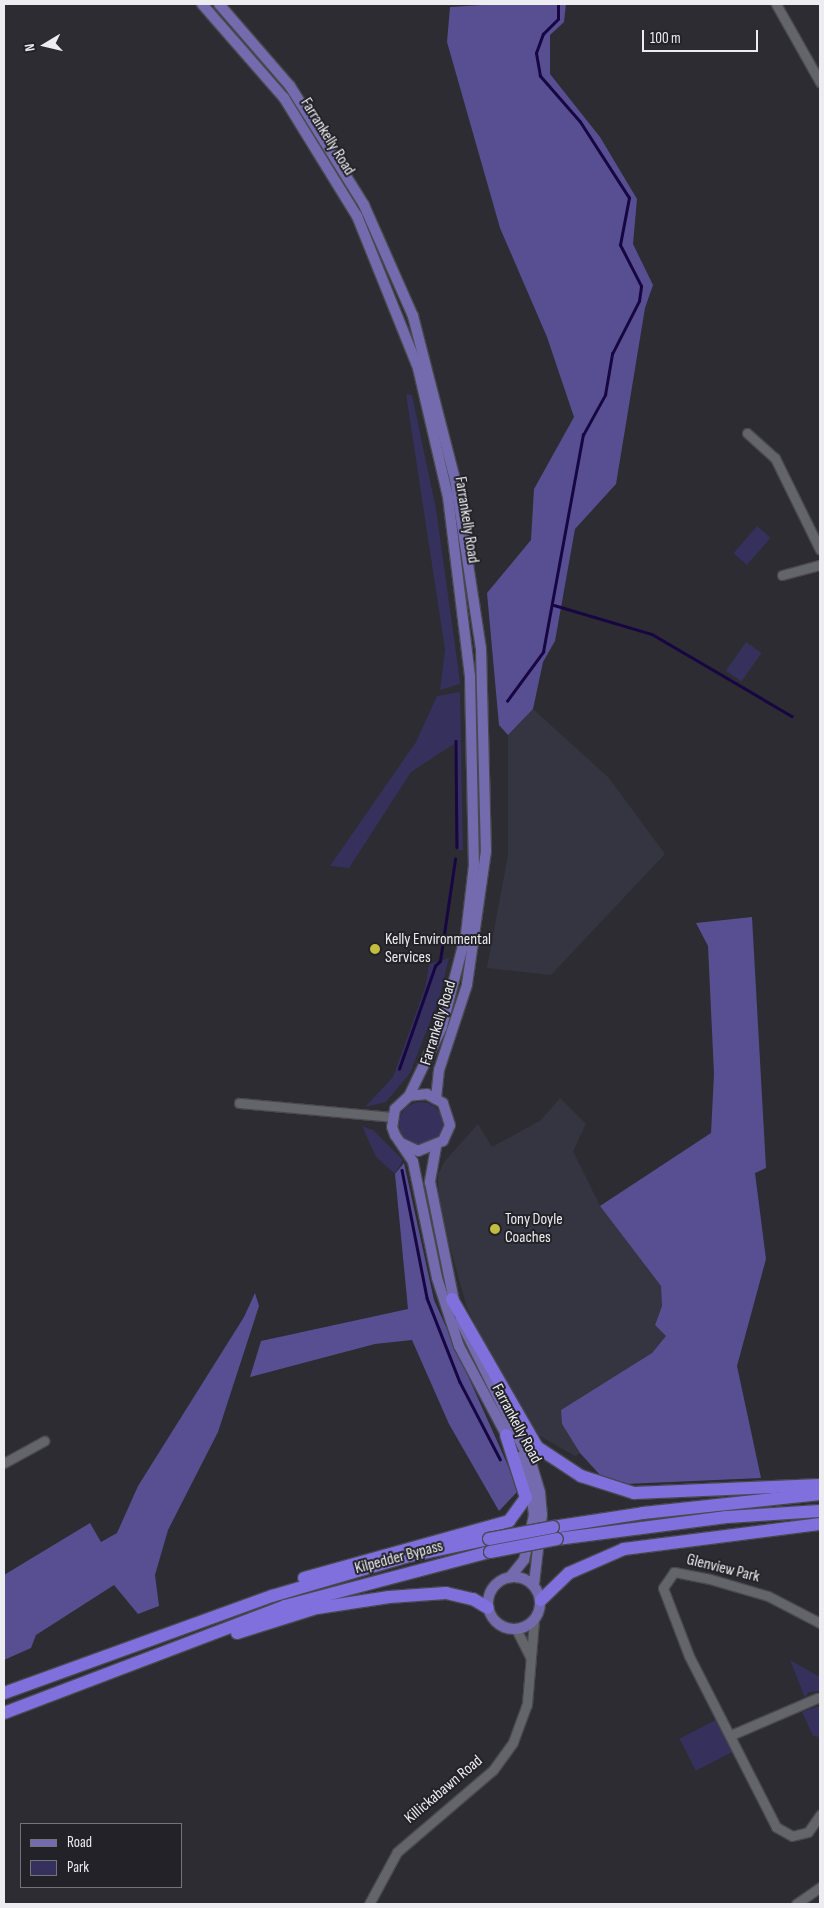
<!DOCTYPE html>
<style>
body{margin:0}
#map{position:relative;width:824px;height:1908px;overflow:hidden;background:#2c2c32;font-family:"Sofia Sans Condensed",sans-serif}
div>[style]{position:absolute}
.built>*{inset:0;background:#353541}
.green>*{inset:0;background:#35305c;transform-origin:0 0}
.round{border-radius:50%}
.forest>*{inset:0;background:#574f91}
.stream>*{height:2.5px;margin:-1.25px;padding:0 1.25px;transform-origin:1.25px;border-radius:1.25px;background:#180643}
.roads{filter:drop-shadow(1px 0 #48484e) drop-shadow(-1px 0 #48484e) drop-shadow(0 1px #48484e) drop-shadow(0 -1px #48484e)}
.minor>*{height:9px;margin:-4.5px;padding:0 4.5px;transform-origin:4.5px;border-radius:4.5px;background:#64646b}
.major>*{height:10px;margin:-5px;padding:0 5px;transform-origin:5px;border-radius:5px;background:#746baf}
.major>.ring{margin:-5px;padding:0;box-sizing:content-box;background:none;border:10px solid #746baf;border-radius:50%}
.highway>*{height:12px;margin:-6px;padding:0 6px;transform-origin:6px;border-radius:6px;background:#7f70dd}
.bridges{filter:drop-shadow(1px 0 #48484e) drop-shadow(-1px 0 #48484e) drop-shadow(0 1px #48484e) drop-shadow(0 -1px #48484e)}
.highway-bridge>*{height:12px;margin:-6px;padding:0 6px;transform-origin:6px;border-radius:6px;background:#7f70dd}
.dots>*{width:14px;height:14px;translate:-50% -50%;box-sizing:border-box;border:2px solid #222228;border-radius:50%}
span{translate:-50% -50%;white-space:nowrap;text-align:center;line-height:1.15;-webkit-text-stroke:4px #222228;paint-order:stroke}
.street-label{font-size:16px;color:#ededf1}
.poi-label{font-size:16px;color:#ededf1}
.left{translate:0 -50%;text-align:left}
.frame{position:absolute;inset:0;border:5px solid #ededf1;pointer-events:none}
.legend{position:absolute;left:20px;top:1823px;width:162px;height:65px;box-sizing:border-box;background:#222228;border:1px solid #737378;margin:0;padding:6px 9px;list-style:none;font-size:15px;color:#ededf1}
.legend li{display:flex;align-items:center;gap:10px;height:25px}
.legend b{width:25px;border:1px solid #737378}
.north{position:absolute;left:20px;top:20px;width:50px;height:50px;-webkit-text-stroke:4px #222228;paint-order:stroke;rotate:261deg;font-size:14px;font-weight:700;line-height:20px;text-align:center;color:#ededf1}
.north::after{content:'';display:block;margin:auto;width:18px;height:22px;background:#ededf1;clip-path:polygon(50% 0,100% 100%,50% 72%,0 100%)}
.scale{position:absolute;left:642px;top:30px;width:116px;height:22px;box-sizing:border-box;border:2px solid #ededf1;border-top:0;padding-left:6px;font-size:15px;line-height:18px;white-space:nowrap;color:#ededf1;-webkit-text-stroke:4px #222228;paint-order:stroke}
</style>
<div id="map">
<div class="built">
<div style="clip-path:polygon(533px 709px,609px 778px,665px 854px,551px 975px,487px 968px,508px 855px,508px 735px)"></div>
<div style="clip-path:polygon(560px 1098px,586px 1124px,573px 1151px,600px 1206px,661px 1286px,662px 1306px,655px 1325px,666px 1336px,652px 1353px,561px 1410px,562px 1424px,580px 1453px,575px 1456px,538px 1435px,511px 1397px,467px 1308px,439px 1207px,438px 1175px,444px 1162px,478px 1124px,492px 1147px,541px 1120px)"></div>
</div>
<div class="green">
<div style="clip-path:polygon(406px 394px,412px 395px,436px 509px,459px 674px,460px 684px,440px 690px,445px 650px)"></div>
<div style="left:757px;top:526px;width:18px;height:36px;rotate:41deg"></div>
<div style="left:746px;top:642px;width:19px;height:35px;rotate:35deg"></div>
<div style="clip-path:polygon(460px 692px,463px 850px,459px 850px,454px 744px,411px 772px,349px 868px,330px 866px,416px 742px,437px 696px)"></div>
<div style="clip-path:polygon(449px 958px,439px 999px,410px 1073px,386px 1102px,365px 1107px,393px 1077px,425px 988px,429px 964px)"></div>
<div class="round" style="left:399px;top:1102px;width:44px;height:44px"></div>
<div style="clip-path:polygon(362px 1126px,373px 1130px,403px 1160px,395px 1174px,376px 1157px)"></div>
<div style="clip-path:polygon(790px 1660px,820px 1677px,820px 1691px,809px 1692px,805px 1698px)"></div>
<div style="clip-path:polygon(820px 1706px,820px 1737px,813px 1736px,802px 1712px)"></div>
<div style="left:716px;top:1720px;width:36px;height:41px;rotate:63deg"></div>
</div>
<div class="forest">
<div style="clip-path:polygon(498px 4px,566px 4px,564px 22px,550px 35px,550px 74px,600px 137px,637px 199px,633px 244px,653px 285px,645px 308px,616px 484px,575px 529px,555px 641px,543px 662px,533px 709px,508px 735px,499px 725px,487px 593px,531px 540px,534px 489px,574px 417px,547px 337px,500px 228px,447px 42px,450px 7px)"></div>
<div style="clip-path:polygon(752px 917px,766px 1168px,755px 1173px,766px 1259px,737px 1366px,761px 1478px,625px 1484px,601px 1476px,580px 1453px,562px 1424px,561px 1410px,652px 1353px,666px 1336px,655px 1325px,662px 1306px,661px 1286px,600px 1206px,711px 1133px,714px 1074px,708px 946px,696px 923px)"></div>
<div style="clip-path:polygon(404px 1163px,434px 1300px,519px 1490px,499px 1511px,449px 1424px,412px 1340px,375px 1344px,250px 1377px,261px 1341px,408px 1309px,395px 1174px)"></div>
<div style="clip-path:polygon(255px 1293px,259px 1306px,218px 1432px,168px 1530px,155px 1575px,159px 1606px,138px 1614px,114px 1585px,36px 1635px,31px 1648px,4px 1660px,4px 1575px,90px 1523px,101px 1542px,117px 1533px,138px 1486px,244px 1317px)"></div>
</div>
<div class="stream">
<div style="left:554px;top:605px;width:102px;rotate:16.5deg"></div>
<div style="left:652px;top:634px;width:162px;rotate:30.4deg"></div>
<div style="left:507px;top:701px;width:61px;rotate:-53.7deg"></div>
<div style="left:543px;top:652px;width:221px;rotate:-79.6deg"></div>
<div style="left:583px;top:435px;width:46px;rotate:-61.2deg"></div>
<div style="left:605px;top:395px;width:42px;rotate:-80.3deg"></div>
<div style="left:612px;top:354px;width:59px;rotate:-63deg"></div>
<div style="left:639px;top:301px;width:15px;rotate:-82deg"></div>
<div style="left:641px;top:286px;width:46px;rotate:-117.1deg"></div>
<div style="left:620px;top:245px;width:48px;rotate:-79.2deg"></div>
<div style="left:629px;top:198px;width:90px;rotate:-122.8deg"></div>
<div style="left:580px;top:122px;width:61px;rotate:-131deg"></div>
<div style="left:540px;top:76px;width:23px;rotate:-100deg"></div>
<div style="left:536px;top:53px;width:20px;rotate:-70deg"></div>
<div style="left:543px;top:34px;width:21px;rotate:-45deg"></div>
<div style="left:558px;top:19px;width:15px;rotate:-90deg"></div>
<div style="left:456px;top:741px;width:106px;rotate:89.5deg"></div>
<div style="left:399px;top:1069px;width:109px;rotate:-70.7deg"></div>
<div style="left:435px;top:966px;width:7px;rotate:-45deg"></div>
<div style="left:440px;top:961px;width:103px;rotate:-81.6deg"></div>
<div style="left:402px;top:1170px;width:130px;rotate:78.9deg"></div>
<div style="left:427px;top:1298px;width:90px;rotate:68.6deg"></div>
<div style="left:460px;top:1382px;width:87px;rotate:62.5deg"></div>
</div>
<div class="roads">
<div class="minor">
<div style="left:776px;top:4px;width:90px;rotate:60.6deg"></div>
<div style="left:747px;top:433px;width:38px;rotate:42deg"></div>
<div style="left:775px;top:458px;width:102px;rotate:63.9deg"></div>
<div style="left:782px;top:575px;width:39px;rotate:-15deg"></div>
<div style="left:239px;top:1103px;width:154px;rotate:5.2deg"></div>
<div style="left:4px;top:1463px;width:46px;rotate:-28.8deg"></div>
<div style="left:820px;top:1623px;width:59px;rotate:-152.6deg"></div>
<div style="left:768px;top:1596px;width:60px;rotate:-163.7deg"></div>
<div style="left:710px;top:1579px;width:37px;rotate:-169deg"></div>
<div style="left:674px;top:1572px;width:19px;rotate:125deg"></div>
<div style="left:663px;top:1588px;width:73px;rotate:69.1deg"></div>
<div style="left:689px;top:1656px;width:192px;rotate:63deg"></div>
<div style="left:776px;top:1827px;width:18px;rotate:29deg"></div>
<div style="left:792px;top:1836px;width:16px;rotate:-14deg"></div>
<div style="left:808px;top:1832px;width:21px;rotate:-55deg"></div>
<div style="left:516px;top:1629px;width:31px;rotate:63deg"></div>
<div style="left:731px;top:1735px;width:94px;rotate:-23.3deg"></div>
<div style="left:369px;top:1904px;width:59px;rotate:-61.7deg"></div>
<div style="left:397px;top:1852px;width:126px;rotate:-40.5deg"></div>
<div style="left:493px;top:1770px;width:34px;rotate:-54deg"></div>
<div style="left:513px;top:1742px;width:40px;rotate:-69.8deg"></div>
<div style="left:527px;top:1704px;width:83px;rotate:-85.2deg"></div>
<div style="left:796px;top:1904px;width:29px;rotate:-35deg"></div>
</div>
<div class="major">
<div style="left:202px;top:4px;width:125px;rotate:48.9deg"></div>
<div style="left:284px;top:98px;width:139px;rotate:58.3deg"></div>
<div style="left:357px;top:216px;width:164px;rotate:68.1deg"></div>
<div style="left:418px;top:368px;width:132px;rotate:76.9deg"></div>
<div style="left:448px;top:497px;width:181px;rotate:83deg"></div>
<div style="left:470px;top:677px;width:188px;rotate:88.8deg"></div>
<div style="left:474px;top:865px;width:69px;rotate:96.6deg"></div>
<div style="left:466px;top:934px;width:96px;rotate:104.5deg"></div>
<div style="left:442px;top:1027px;width:76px;rotate:115.6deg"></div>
<div style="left:219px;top:4px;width:108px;rotate:49.1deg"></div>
<div style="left:290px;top:86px;width:140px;rotate:58.1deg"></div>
<div style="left:364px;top:205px;width:121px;rotate:66.2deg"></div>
<div style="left:413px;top:316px;width:168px;rotate:75.6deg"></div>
<div style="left:455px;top:479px;width:172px;rotate:81.3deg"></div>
<div style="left:481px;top:649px;width:202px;rotate:88.6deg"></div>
<div style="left:486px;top:851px;width:135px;rotate:98.1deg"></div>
<div style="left:467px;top:985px;width:89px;rotate:108.2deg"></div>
<div style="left:439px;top:1070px;width:28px;rotate:96deg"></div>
<div style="left:401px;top:1143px;width:19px;rotate:25deg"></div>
<div style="left:418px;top:1151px;width:27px;rotate:-22deg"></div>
<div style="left:443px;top:1141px;width:17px;rotate:-66deg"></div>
<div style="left:450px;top:1125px;width:23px;rotate:-108deg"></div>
<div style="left:443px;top:1103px;width:18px;rotate:-151deg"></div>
<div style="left:427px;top:1094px;width:18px;rotate:174deg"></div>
<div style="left:409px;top:1096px;width:19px;rotate:137deg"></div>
<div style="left:395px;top:1109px;width:18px;rotate:99deg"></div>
<div style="left:392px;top:1127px;width:9px;rotate:69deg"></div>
<div style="left:395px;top:1135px;width:32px;rotate:56deg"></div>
<div style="left:413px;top:1162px;width:118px;rotate:78.3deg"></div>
<div style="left:437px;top:1278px;width:71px;rotate:72.1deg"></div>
<div style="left:459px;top:1346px;width:106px;rotate:62deg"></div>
<div style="left:436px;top:1147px;width:36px;rotate:100deg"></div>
<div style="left:430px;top:1182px;width:126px;rotate:78.6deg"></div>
<div style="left:460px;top:1320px;width:163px;rotate:63.7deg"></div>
<div style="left:532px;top:1466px;width:28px;rotate:73deg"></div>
<div style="left:540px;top:1493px;width:21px;rotate:85deg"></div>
<div style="left:542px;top:1514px;width:70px;rotate:96.5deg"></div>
<div style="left:511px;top:1576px;width:21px;rotate:-51deg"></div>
<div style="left:524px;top:1560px;width:46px;rotate:-77.5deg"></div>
<div style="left:534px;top:1515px;width:31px;rotate:-97deg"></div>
<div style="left:530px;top:1484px;width:29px;rotate:-112deg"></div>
<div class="ring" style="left:488px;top:1577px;width:42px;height:42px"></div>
</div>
<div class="highway">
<div style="left:452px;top:1299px;width:171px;rotate:60.1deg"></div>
<div style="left:537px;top:1447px;width:53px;rotate:33.4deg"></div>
<div style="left:581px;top:1476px;width:56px;rotate:17.8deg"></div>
<div style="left:634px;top:1493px;width:186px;rotate:-2.5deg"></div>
<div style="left:553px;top:1527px;width:91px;rotate:-8.8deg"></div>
<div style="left:643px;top:1513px;width:178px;rotate:-6.1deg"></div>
<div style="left:557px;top:1539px;width:171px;rotate:-7.4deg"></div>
<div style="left:727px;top:1517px;width:93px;rotate:-3.7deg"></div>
<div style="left:304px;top:1578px;width:213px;rotate:-15.5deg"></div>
<div style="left:509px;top:1521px;width:29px;rotate:-54deg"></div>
<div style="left:526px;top:1498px;width:66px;rotate:-107.6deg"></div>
<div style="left:541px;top:1600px;width:39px;rotate:-44deg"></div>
<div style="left:569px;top:1573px;width:60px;rotate:-23.6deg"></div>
<div style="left:624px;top:1549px;width:198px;rotate:-7.3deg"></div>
<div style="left:237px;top:1633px;width:84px;rotate:-17.4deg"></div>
<div style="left:317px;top:1608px;width:73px;rotate:-8.7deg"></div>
<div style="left:389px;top:1597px;width:57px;rotate:-4deg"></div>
<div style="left:446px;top:1593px;width:28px;rotate:13deg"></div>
<div style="left:473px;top:1599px;width:17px;rotate:31deg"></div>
<div style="left:4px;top:1693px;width:285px;rotate:-19.9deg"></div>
<div style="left:272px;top:1596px;width:139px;rotate:-16.3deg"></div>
<div style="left:405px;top:1557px;width:86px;rotate:-12.1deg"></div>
<div style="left:4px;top:1713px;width:301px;rotate:-20.8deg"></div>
<div style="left:285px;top:1606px;width:212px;rotate:-14.8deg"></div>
</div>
</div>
<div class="bridges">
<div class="highway-bridge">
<div style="left:489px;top:1539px;width:65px;rotate:-10.6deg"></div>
<div style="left:490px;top:1552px;width:68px;rotate:-11deg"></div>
</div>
</div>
<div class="dots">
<div style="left:375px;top:949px;background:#c2bd3f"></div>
<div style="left:495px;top:1229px;background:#c2bd3f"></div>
</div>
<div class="street-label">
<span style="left:327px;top:137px;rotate:58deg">Farrankelly Road</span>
<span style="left:466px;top:520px;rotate:81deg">Farrankelly Road</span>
<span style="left:439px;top:1023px;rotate:-73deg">Farrankelly Road</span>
<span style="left:516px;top:1424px;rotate:62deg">Farrankelly Road</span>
<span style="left:399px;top:1558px;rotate:-15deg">Kilpedder Bypass</span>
<span style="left:723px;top:1569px;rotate:14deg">Glenview Park</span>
<span style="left:444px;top:1790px;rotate:-40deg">Killickabawn Road</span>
</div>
<div class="poi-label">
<span class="left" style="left:385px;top:949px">Kelly Environmental<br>Services</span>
<span class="left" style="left:505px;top:1229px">Tony Doyle<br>Coaches</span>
</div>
<div class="frame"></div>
<ul class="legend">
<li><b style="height:6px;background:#746baf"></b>Road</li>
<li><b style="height:14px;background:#35305c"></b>Park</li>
</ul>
<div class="north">N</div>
<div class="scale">100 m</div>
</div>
